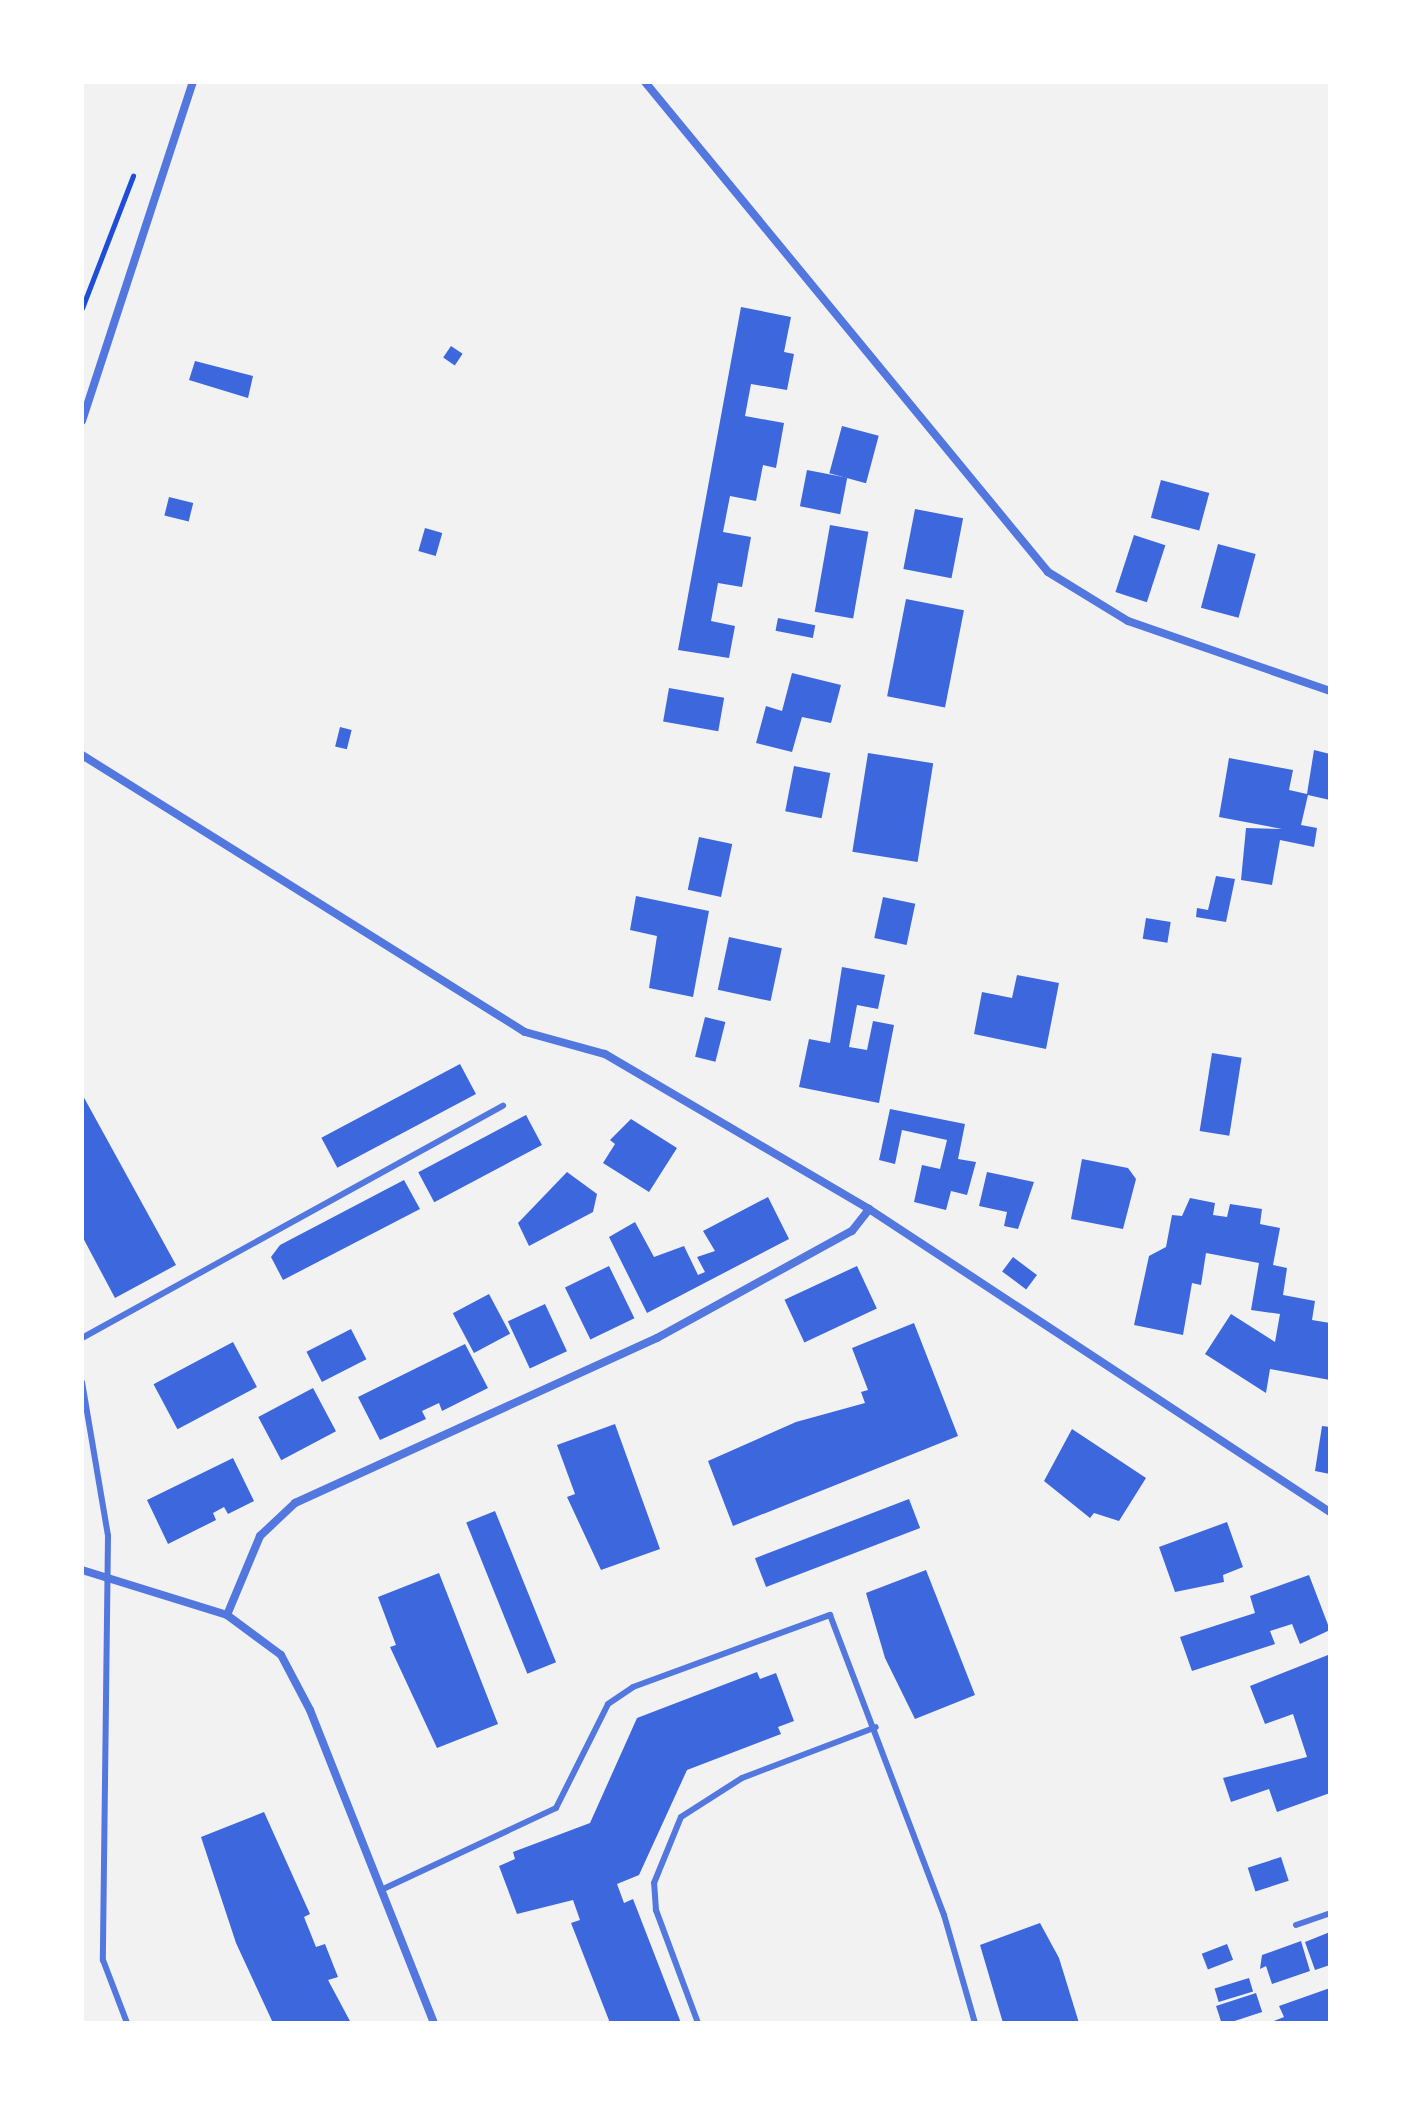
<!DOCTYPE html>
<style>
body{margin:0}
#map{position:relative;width:1412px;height:2105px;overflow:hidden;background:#f2f2f2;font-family:"Nunito Sans",sans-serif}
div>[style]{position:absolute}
.building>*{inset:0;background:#3d67dc;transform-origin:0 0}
.path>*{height:5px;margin:-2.5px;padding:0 2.5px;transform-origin:2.5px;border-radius:2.5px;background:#1d4ed8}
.service>*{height:6px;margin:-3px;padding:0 3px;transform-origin:3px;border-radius:3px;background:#5277de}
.minor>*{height:8px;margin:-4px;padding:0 4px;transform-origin:4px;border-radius:4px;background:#5277de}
span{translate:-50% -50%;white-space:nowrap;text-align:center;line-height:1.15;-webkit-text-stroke:7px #fff;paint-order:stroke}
.frame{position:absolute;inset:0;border:84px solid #fff;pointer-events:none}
</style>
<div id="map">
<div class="building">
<div style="clip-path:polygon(741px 307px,791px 317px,784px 352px,794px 354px,787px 390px,751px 384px,745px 416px,784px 423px,776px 468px,763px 465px,756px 501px,730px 496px,723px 532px,751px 537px,742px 587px,718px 583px,711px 621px,735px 626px,729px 658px,678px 650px)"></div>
<div style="left:451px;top:346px;width:14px;height:14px;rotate:34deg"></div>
<div style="clip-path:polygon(195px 361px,253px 376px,248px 398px,189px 380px)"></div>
<div style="left:842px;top:426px;width:38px;height:49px;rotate:15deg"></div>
<div style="left:807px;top:470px;width:41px;height:37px;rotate:11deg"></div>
<div style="left:1161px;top:480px;width:50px;height:39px;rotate:15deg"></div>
<div style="left:169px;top:497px;width:25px;height:19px;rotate:14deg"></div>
<div style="left:915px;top:509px;width:49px;height:61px;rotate:11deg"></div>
<div style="left:830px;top:525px;width:39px;height:88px;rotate:10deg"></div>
<div style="left:425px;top:528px;width:18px;height:24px;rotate:16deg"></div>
<div style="left:1134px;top:535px;width:33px;height:60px;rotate:18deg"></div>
<div style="left:1218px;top:544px;width:39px;height:66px;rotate:15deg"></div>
<div style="left:906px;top:599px;width:59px;height:99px;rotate:11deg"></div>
<div style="left:778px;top:618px;width:38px;height:13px;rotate:11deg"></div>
<div style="clip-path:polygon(792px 673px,841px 685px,831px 723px,802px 717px,792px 752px,756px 743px,766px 706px,782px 711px)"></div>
<div style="left:669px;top:688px;width:56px;height:34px;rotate:10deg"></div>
<div style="left:340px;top:727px;width:12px;height:20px;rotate:14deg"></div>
<div style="clip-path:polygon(1314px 750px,1330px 754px,1330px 800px,1308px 795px,1301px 825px,1317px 828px,1314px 847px,1280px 840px,1272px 885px,1241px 880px,1246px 828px,1282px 829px,1219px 817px,1229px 758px,1293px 770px,1289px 790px,1307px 794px)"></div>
<div style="left:868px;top:753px;width:66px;height:100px;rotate:9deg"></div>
<div style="left:794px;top:766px;width:37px;height:46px;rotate:11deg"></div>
<div style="left:699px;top:837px;width:34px;height:54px;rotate:12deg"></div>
<div style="clip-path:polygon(1216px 876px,1235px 879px,1226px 922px,1196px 917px,1197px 908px,1208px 910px)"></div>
<div style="clip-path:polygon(636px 896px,709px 911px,693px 997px,649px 988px,657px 936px,630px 930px)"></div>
<div style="left:883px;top:897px;width:33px;height:42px;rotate:12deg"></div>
<div style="left:1146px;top:918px;width:25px;height:21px;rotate:9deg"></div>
<div style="left:729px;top:937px;width:54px;height:54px;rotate:12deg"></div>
<div style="clip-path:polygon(842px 967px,885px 975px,878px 1009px,857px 1005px,849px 1047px,867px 1050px,873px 1021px,894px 1025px,879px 1103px,799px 1087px,809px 1039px,830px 1043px)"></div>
<div style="clip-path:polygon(1017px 975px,1059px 983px,1046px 1049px,974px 1034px,982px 992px,1012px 998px)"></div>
<div style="left:705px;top:1017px;width:21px;height:41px;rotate:14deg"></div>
<div style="left:1212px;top:1053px;width:30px;height:79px;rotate:9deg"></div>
<div style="left:460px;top:1064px;width:34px;height:157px;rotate:62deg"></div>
<div style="clip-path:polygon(82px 1094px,176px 1265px,115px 1298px,82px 1236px)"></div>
<div style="clip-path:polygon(890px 1109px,965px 1124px,958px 1159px,976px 1162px,967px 1195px,951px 1191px,946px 1210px,914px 1202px,922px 1165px,940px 1169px,947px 1140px,902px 1130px,895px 1164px,879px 1160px)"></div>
<div style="left:526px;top:1115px;width:34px;height:122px;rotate:62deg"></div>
<div style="clip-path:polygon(631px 1119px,677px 1148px,649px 1192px,603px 1163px,615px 1144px,610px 1140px)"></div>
<div style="clip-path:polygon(1082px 1159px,1128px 1168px,1136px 1179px,1123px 1229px,1071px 1219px)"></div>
<div style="clip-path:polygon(567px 1172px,597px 1194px,593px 1212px,529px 1246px,518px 1223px)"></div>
<div style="clip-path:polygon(987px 1172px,1034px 1182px,1018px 1229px,1004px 1226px,1007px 1212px,979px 1206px)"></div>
<div style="clip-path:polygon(404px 1180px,420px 1209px,283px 1280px,271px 1257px,280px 1245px)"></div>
<div style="clip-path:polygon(768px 1197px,789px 1239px,647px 1313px,609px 1237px,635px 1222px,654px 1257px,684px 1246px,698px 1275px,705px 1272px,697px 1257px,715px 1251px,703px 1231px)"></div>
<div style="clip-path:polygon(1190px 1198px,1215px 1203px,1213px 1215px,1227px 1217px,1230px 1204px,1262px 1209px,1260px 1224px,1280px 1228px,1273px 1265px,1287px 1268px,1283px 1295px,1315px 1301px,1312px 1320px,1330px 1323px,1330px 1380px,1270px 1369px,1266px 1393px,1205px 1354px,1231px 1314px,1275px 1342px,1280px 1314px,1251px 1310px,1259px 1263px,1206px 1253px,1201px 1285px,1192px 1283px,1183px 1335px,1134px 1325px,1149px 1256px,1166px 1247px,1172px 1215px,1182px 1216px)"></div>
<div style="left:1013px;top:1257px;width:30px;height:18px;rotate:37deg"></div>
<div style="left:609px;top:1266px;width:58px;height:49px;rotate:64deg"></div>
<div style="left:857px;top:1266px;width:47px;height:80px;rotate:65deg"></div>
<div style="left:489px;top:1294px;width:45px;height:41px;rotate:62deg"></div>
<div style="left:545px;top:1304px;width:52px;height:41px;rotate:65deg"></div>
<div style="clip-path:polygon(914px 1323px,958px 1436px,733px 1526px,708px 1461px,796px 1422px,865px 1403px,861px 1392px,868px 1390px,852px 1348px)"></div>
<div style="left:351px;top:1329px;width:34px;height:50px;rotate:63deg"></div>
<div style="left:233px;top:1342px;width:51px;height:90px;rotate:62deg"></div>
<div style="clip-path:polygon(465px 1344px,488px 1388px,442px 1411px,439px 1403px,422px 1411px,426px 1419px,380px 1440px,358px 1397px)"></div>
<div style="left:313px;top:1388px;width:49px;height:62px;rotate:62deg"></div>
<div style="clip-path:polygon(615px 1424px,660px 1549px,601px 1570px,567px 1497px,575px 1494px,557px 1445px)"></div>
<div style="clip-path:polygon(1322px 1426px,1330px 1427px,1330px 1474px,1315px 1471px)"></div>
<div style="clip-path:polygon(1072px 1429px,1146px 1478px,1119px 1521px,1094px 1513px,1090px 1518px,1044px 1481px)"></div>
<div style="clip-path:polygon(233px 1458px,254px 1501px,228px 1514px,224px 1507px,213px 1513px,216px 1520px,168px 1544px,147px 1500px)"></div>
<div style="left:909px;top:1499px;width:31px;height:165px;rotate:69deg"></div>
<div style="left:495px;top:1511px;width:163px;height:31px;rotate:68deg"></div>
<div style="clip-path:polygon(1227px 1522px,1243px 1567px,1223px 1575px,1224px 1582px,1175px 1592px,1159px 1547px)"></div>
<div style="clip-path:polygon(926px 1570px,975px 1695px,915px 1719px,885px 1658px,866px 1593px)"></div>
<div style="clip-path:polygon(439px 1573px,498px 1724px,437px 1748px,390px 1647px,396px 1645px,378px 1597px)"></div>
<div style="clip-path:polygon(1309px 1575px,1330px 1630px,1300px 1644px,1292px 1624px,1270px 1631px,1275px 1644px,1192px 1671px,1180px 1637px,1255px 1613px,1250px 1596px)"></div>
<div style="clip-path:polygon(1328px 1655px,1330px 1793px,1277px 1812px,1269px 1789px,1231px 1802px,1223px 1778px,1307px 1757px,1293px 1714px,1265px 1724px,1250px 1686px)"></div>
<div style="clip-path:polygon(757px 1672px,760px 1679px,776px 1673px,794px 1721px,778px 1727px,781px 1734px,687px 1770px,639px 1875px,617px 1884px,624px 1903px,633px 1899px,681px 2023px,610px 2023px,571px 1923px,580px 1920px,573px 1900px,517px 1914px,499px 1866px,515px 1859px,513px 1852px,590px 1823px,637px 1718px)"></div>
<div style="clip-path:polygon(264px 1812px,310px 1914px,304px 1917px,316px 1947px,325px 1944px,338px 1977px,328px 1980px,351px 2023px,273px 2023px,236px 1943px,201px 1837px)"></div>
<div style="left:1281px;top:1857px;width:25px;height:35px;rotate:72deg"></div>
<div style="clip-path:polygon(1040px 1923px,1059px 1958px,1079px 2023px,1003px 2023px,980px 1945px)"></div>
<div style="clip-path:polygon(1330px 1932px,1330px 1965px,1315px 1970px,1305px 1942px)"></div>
<div style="clip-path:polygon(1301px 1941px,1310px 1971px,1272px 1984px,1266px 1966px,1260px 1969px,1262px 1955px)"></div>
<div style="left:1227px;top:1944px;width:17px;height:27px;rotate:69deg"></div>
<div style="left:1249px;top:1978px;width:14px;height:36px;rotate:73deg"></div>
<div style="clip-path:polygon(1330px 1988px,1330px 2023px,1269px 2023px,1284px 2017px,1279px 2006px)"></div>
<div style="left:1256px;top:1993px;width:20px;height:42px;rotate:72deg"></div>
</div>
<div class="path">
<div style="left:82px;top:308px;width:142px;rotate:-68.9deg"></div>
</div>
<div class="service">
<div style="left:82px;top:1338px;width:481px;rotate:-28.9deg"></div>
<div style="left:82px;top:1382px;width:156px;rotate:80.4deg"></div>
<div style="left:108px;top:1536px;width:424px;rotate:90.7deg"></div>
<div style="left:103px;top:1960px;width:67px;rotate:69.1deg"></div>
<div style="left:381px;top:1890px;width:193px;rotate:-25.1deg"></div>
<div style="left:556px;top:1808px;width:116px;rotate:-63.4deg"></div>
<div style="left:608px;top:1704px;width:30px;rotate:-34deg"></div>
<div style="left:633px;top:1687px;width:210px;rotate:-20.1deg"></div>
<div style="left:830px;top:1615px;width:321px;rotate:69.2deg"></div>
<div style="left:944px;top:1915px;width:112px;rotate:74deg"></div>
<div style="left:1296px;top:1925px;width:36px;rotate:-19deg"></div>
<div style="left:698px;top:2023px;width:121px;rotate:-110.4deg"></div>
<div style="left:656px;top:1910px;width:27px;rotate:-94deg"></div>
<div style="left:654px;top:1883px;width:71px;rotate:-67.8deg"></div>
<div style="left:681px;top:1817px;width:72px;rotate:-32.6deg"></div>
<div style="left:742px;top:1778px;width:143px;rotate:-20.8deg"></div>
</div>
<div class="minor">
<div style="left:645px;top:82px;width:634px;rotate:50.56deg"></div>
<div style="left:1048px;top:572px;width:94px;rotate:31.5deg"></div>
<div style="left:1128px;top:621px;width:214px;rotate:19.1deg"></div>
<div style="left:82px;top:421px;width:357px;rotate:-71.9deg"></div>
<div style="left:82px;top:755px;width:522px;rotate:32.02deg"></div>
<div style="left:525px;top:1032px;width:83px;rotate:15.4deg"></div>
<div style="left:605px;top:1054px;width:306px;rotate:30.4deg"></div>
<div style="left:869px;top:1209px;width:552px;rotate:33.32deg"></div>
<div style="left:82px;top:1570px;width:152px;rotate:17.2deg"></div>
<div style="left:227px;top:1615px;width:67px;rotate:36.5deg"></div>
<div style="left:281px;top:1655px;width:62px;rotate:62.2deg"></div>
<div style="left:310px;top:1710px;width:337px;rotate:68.4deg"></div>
<div style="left:227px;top:1615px;width:86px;rotate:-67.3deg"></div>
<div style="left:260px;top:1536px;width:48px;rotate:-43.3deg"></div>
<div style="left:295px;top:1503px;width:398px;rotate:-24.5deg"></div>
<div style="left:657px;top:1338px;width:222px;rotate:-28.8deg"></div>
<div style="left:852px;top:1231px;width:28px;rotate:-52deg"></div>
</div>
<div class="frame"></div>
</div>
